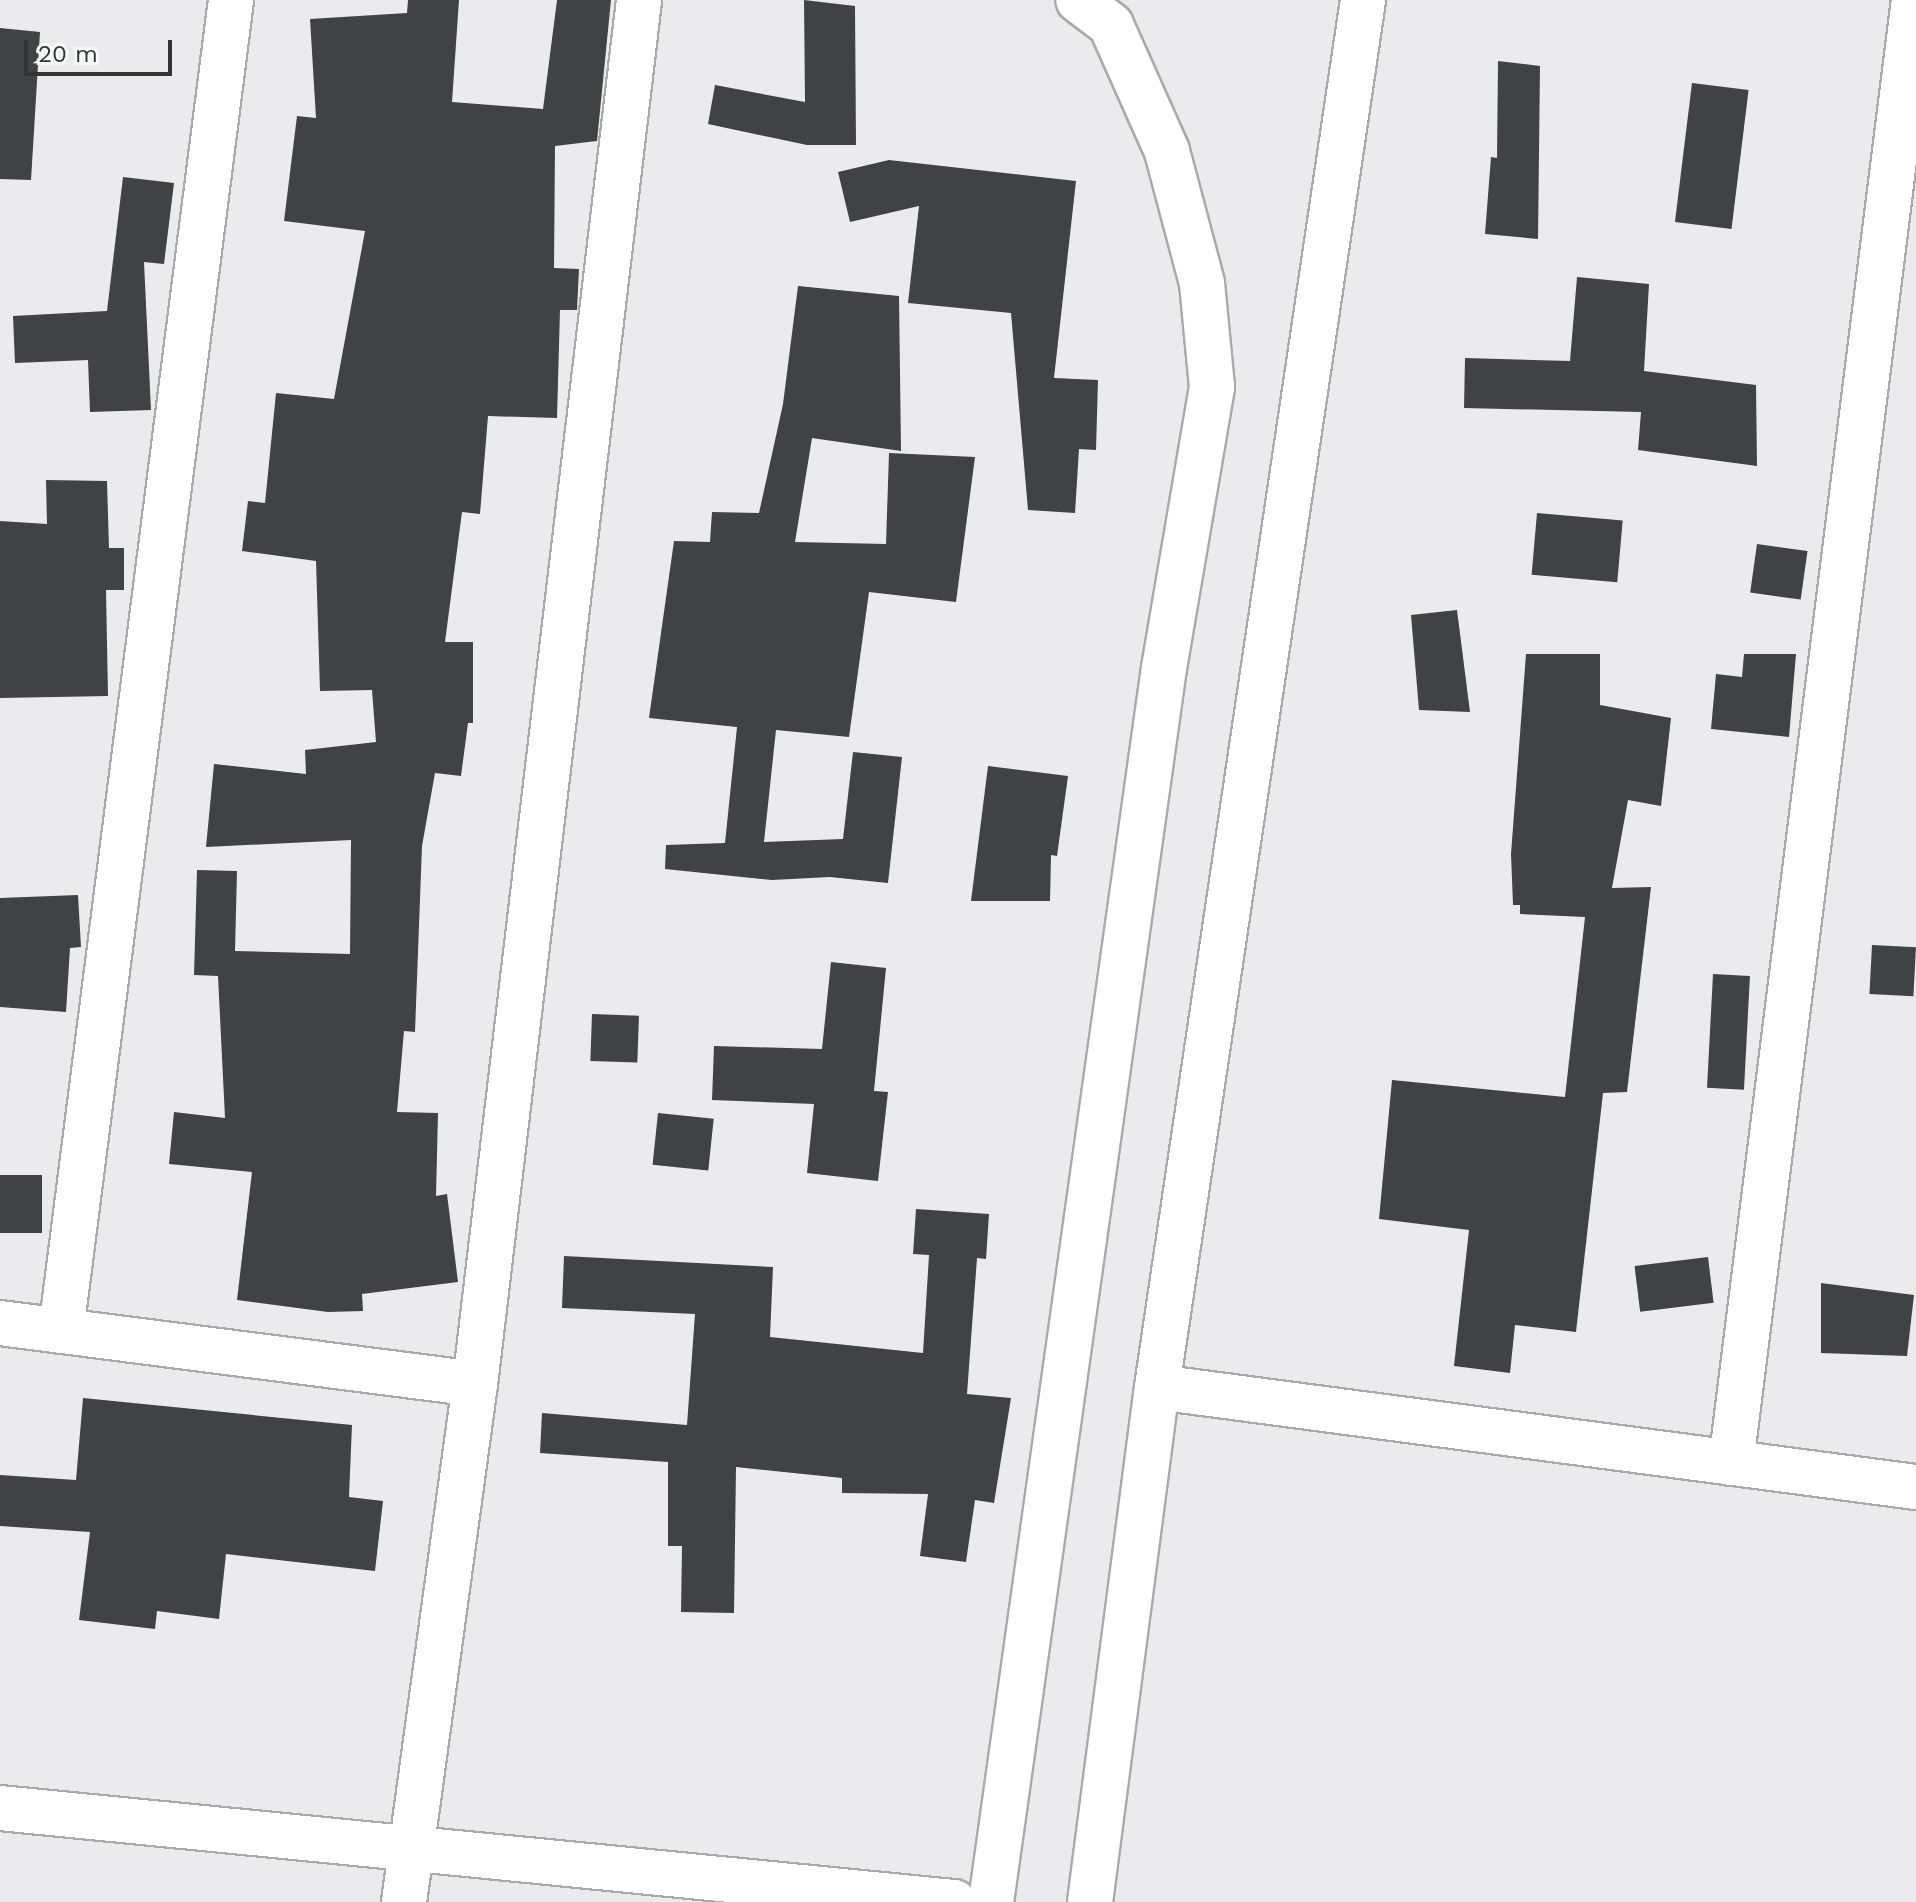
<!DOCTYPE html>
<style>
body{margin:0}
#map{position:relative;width:1916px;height:1902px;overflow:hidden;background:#ebebed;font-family:"Work Sans",sans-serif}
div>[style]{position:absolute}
.building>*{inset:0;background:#414243;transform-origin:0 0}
.roads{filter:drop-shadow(2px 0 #aaaaac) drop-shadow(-2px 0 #aaaaac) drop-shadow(0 2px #aaaaac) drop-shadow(0 -2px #aaaaac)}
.minor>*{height:44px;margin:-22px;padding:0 22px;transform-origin:22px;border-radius:22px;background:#fff}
span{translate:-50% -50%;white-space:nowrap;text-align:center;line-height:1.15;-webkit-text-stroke:8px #f8f9fa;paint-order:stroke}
.scale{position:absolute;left:24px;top:40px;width:148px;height:36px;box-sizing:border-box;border:4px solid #343435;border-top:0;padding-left:10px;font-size:24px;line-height:28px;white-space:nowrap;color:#343435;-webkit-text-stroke:6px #f8f9fa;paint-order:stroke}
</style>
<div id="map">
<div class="building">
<div style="clip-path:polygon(408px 0,459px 0,452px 102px,543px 109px,557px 0,611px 0,597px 141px,555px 146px,554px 268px,579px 269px,577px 310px,560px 310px,557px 418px,488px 416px,480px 514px,462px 512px,445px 642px,473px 642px,473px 723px,468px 723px,461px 776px,435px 773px,422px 846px,415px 1032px,404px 1031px,397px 1112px,438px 1113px,436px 1196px,447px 1194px,458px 1282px,362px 1294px,363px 1311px,328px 1312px,237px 1300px,252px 1172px,169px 1164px,174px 1112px,225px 1118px,218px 976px,194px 975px,197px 870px,237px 871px,235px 951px,350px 954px,351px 840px,206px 847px,214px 764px,306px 774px,305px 750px,376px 742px,372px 690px,320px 691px,316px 561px,242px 551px,248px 501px,265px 503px,276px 393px,334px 399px,365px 231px,284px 221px,297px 116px,316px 118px,310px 19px,407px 13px)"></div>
<div style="clip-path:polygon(804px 0,855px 6px,856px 145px,807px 145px,708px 124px,715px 85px,805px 102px)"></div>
<div style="clip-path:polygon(0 28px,40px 32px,31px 180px,0 179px)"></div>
<div style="clip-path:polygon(1498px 61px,1540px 66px,1538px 239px,1485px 234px,1491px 157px,1497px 158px)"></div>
<div style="left:1692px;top:83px;width:57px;height:140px;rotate:7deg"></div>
<div style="clip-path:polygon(889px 160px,1076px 181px,1054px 378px,1098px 380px,1096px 450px,1079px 449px,1075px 513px,1028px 510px,1011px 313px,908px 303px,919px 206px,850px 222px,838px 172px)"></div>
<div style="clip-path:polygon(123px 177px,174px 183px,164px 264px,144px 262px,151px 410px,90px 412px,88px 360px,15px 363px,13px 316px,107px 311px)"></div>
<div style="clip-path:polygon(1577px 277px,1649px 284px,1644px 371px,1756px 385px,1757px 466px,1638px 450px,1641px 412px,1464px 408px,1465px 358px,1570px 361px)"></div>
<div style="clip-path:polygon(798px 286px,899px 296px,901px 451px,812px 438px,795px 542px,886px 544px,889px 453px,975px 457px,956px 602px,869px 592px,849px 737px,776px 730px,764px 842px,843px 839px,853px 752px,902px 757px,888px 883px,830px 877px,772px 880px,665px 869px,666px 845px,725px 843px,737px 727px,649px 718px,674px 541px,710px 542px,712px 512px,759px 513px,783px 404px)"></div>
<div style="clip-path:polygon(46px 480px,107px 481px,109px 548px,124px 548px,124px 590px,106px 590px,108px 696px,0 698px,0 521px,47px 524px)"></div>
<div style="left:1537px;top:513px;width:86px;height:62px;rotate:5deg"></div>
<div style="left:1757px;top:544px;width:51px;height:49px;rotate:8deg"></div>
<div style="clip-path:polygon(1457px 610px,1470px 712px,1419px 710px,1411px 615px)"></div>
<div style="clip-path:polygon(1526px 654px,1600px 654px,1600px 705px,1671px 718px,1661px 806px,1628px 800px,1612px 888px,1651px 887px,1627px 1092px,1603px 1093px,1576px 1332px,1515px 1325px,1510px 1373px,1454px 1366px,1469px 1230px,1379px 1219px,1392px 1080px,1565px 1097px,1585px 917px,1520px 914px,1520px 905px,1513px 905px,1511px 854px)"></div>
<div style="clip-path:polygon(1744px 654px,1796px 654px,1789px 737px,1711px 729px,1716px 674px,1742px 677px)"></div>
<div style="clip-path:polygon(988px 766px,1068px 776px,1057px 856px,1051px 855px,1050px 901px,971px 901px)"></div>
<div style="clip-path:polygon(78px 895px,81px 947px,70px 948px,66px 1012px,0 1007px,0 898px)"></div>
<div style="left:1872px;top:945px;width:44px;height:49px;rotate:3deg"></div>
<div style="clip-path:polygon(831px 962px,886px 968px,874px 1091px,888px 1092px,878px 1181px,807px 1173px,814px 1104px,712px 1100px,714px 1046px,822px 1049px)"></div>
<div style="left:1713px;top:974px;width:37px;height:114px;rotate:3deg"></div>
<div style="left:592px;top:1014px;width:47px;height:47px;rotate:2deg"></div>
<div style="left:658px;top:1113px;width:56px;height:52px;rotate:6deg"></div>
<div style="left:0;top:1175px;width:42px;height:58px"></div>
<div style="clip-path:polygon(916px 1209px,989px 1214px,986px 1259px,977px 1258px,967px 1394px,1011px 1398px,994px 1503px,975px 1500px,966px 1562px,920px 1556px,928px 1494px,842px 1493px,842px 1478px,736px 1467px,734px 1613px,681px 1612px,682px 1546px,668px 1546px,668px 1462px,540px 1453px,542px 1413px,687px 1425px,695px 1314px,562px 1308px,564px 1256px,773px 1267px,770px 1337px,923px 1353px,929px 1255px,913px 1254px)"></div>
<div style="left:1708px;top:1257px;width:46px;height:74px;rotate:83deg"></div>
<div style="clip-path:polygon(1821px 1283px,1914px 1295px,1907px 1356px,1821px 1353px)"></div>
<div style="clip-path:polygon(83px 1398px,352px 1425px,349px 1497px,383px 1501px,375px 1571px,226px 1554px,219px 1619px,157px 1611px,155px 1629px,79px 1620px,90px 1532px,0 1526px,0 1475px,76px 1480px)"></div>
</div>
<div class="roads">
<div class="minor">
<div style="left:0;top:1323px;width:479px;rotate:7.3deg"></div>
<div style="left:61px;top:1331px;width:1342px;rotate:-82.72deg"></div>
<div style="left:1157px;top:1387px;width:766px;rotate:7.51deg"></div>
<div style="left:1731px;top:1463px;width:1474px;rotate:-82.87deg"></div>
<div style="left:0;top:1808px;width:959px;rotate:5.63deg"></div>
<div style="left:404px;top:1902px;width:523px;rotate:-82.2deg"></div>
<div style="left:475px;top:1384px;width:1394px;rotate:-83.24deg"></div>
<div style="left:991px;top:1902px;width:1246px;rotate:-82.02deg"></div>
<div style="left:1164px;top:668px;width:285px;rotate:-80.3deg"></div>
<div style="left:1212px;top:387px;width:104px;rotate:-95.5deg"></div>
<div style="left:1202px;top:283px;width:137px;rotate:-104.9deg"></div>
<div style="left:1167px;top:151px;width:138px;rotate:-114deg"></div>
<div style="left:1111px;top:25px;width:41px;rotate:-142.9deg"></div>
<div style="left:1090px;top:1902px;width:519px;rotate:-82.59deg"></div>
<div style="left:1157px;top:1387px;width:1402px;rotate:-81.55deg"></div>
</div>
</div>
<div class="scale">20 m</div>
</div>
